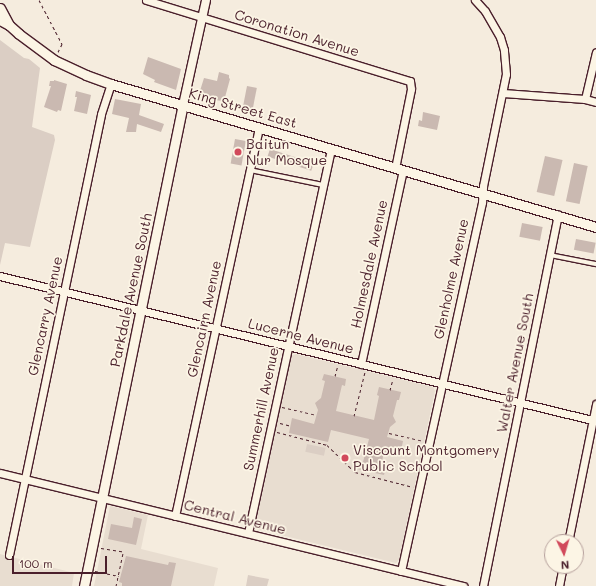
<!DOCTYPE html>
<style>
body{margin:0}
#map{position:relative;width:596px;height:586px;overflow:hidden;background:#f5ecde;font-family:Mali,sans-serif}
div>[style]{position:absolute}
.built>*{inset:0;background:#e8ddd0}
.green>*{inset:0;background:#dbcec4;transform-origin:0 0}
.building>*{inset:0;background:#cab9b1;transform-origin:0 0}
.path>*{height:1px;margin-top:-0.5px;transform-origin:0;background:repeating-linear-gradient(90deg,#4a1f2b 0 3px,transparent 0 6px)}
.roads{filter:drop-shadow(1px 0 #4a1f2b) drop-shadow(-1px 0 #4a1f2b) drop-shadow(0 1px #4a1f2b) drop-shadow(0 -1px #4a1f2b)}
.service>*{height:3.5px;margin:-1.75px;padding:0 1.75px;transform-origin:1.75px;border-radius:1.75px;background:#fcf5e5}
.minor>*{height:7px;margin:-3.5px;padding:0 3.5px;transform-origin:3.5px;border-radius:3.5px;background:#fcf5e5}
.tertiary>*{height:8px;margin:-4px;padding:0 4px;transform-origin:4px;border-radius:4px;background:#fcf5e5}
.secondary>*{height:9px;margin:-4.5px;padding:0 4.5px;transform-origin:4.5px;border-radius:4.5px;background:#fcf5e5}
.dots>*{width:11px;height:11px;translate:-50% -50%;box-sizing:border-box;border:2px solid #fcf5e5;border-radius:50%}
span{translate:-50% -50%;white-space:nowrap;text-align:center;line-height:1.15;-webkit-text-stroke:3.5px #fcf5e5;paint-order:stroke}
.street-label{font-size:14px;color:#4a1f2b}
.poi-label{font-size:14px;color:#4a1f2b}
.left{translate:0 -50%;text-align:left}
.north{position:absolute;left:544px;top:534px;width:40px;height:40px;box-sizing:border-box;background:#fcf5e5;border:1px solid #b59f9b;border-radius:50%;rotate:175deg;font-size:11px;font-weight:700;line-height:16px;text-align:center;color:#4a1f2b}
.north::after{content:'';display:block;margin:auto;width:14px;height:18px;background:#d1495b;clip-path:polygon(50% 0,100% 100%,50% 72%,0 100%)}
.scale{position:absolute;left:12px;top:556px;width:95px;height:18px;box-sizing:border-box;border:2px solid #4a1f2b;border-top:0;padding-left:5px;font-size:12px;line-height:14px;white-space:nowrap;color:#4a1f2b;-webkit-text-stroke:3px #fcf5e5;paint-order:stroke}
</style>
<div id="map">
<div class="built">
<div style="clip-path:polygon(296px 354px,433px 387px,435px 391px,399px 560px,396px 563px,256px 529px,255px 525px,291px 356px)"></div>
<div style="clip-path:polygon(110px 506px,148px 515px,141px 549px,218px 568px,214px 586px,94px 586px)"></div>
<div style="clip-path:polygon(0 554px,74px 573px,72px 586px,0 586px)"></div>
</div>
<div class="green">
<div style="clip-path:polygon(0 40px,24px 58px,29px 59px,40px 68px,32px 127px,54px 135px,55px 140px,30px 247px,5px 243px,0 265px)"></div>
<div style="left:307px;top:444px;width:19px;height:8px;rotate:12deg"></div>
<div style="clip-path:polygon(248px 575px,269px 579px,267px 586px,246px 586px)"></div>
</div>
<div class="building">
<div style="clip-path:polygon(148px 57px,181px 69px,176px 90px,154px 82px,155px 80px,143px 74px)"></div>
<div style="clip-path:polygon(219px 72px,229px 75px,229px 78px,230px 79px,224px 101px,213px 100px,213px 98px,199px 94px,204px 78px,217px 81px)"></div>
<div style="clip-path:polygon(54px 80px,67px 84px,61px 111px,58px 110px,57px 112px,44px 107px,51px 86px,49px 86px,50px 81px,54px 81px)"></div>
<div style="left:247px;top:86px;width:10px;height:24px;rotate:11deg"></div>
<div style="clip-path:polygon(76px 91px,91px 95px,87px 114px,74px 111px,77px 97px,75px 97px)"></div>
<div style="clip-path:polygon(115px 99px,141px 104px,139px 115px,164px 124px,161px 132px,137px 124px,136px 132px,126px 132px,129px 118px,112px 114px)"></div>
<div style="clip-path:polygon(423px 112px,440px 116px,437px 130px,418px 126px,419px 120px,422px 121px)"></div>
<div style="left:235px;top:139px;width:11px;height:25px;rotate:10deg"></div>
<div style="left:270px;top:149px;width:46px;height:8px;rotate:18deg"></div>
<div style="left:545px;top:156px;width:18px;height:37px;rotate:13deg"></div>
<div style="left:574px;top:163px;width:14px;height:39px;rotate:12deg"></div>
<div style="left:522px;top:223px;width:21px;height:14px;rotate:11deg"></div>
<div style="left:576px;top:239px;width:20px;height:11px;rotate:11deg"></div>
<div style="clip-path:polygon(324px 374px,346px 379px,345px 386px,342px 385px,336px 411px,374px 420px,379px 396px,377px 395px,379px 387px,401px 392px,399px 400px,397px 400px,393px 416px,396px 422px,390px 427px,387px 437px,403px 441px,400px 456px,384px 452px,381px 466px,386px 467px,384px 475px,357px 469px,359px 461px,363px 462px,369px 439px,331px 430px,328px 442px,289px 433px,292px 418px,314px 424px,318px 410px,315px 403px,321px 398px,325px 381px,322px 380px)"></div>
<div style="clip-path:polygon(134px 517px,142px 519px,136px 545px,108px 539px,111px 524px,132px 528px)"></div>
<div style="clip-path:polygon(126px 556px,168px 565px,169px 562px,176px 563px,171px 586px,122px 586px,122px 583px,119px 582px)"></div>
</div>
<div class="path">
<div style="left:39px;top:0;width:50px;rotate:62.4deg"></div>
<div style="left:62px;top:44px;width:9px;rotate:117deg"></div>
<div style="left:335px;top:376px;width:11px;rotate:-75deg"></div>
<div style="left:390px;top:390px;width:11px;rotate:-75deg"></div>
<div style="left:282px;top:407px;width:35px;rotate:13deg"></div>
<div style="left:354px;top:416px;width:45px;rotate:-76deg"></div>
<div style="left:280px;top:423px;width:11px;rotate:15deg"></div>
<div style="left:277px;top:432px;width:52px;rotate:14.6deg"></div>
<div style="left:327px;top:445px;width:39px;rotate:44deg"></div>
<div style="left:355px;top:472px;width:60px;rotate:14.5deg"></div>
<div style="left:389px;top:433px;width:35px;rotate:13deg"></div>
<div style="left:101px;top:548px;width:24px;rotate:9deg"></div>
<div style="left:95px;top:571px;width:24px;rotate:12deg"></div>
<div style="left:116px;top:586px;width:35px;rotate:-78deg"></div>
</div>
<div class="roads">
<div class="service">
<div style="left:250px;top:170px;width:75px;rotate:11.6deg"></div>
<div style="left:550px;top:255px;width:47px;rotate:11.1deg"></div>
</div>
<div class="minor">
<div style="left:146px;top:0;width:276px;rotate:17.1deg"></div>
<div style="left:410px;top:81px;width:8px;rotate:83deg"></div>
<div style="left:411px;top:89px;width:81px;rotate:101.4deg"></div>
<div style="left:503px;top:93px;width:82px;rotate:4.2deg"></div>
<div style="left:585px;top:99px;width:11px;rotate:15deg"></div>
<div style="left:585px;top:99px;width:48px;rotate:-76.8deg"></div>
<div style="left:0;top:276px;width:613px;rotate:13.67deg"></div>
<div style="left:361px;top:364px;width:198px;rotate:-77.8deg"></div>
<div style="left:0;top:473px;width:477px;rotate:13.7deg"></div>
<div style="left:175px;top:516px;width:397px;rotate:-77.8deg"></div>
<div style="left:248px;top:533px;width:393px;rotate:-77.8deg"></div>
<div style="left:568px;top:542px;width:141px;rotate:-78.5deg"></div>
<div style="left:9px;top:555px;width:450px;rotate:-78.2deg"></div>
<div style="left:101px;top:114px;width:32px;rotate:-72deg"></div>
<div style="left:401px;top:571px;width:378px;rotate:-77.6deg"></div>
<div style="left:482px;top:202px;width:16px;rotate:-86deg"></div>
<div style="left:483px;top:186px;width:114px;rotate:-78.4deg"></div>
<div style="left:506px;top:74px;width:24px;rotate:-95deg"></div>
<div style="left:504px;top:50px;width:14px;rotate:-107deg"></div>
<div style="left:500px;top:37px;width:30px;rotate:-120deg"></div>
<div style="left:485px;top:11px;width:15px;rotate:-132deg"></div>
<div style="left:483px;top:586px;width:379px;rotate:-78.6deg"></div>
<div style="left:559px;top:586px;width:20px;rotate:-79deg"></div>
</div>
<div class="tertiary">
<div style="left:183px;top:105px;width:107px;rotate:-77.6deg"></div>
</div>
<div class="secondary">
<div style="left:0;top:8px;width:19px;rotate:62deg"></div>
<div style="left:0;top:20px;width:10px;rotate:29deg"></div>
<div style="left:9px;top:25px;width:13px;rotate:42deg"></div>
<div style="left:19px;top:34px;width:44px;rotate:36.6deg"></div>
<div style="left:54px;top:60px;width:35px;rotate:25deg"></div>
<div style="left:86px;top:75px;width:27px;rotate:20deg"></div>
<div style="left:111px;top:84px;width:506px;rotate:16.43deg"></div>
<div style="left:84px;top:586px;width:491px;rotate:-78.4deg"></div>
</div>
</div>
<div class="dots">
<div style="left:238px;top:152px;background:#d1495b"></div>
<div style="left:345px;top:458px;background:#d1495b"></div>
</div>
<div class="street-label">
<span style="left:297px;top:33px;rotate:17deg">Coronation Avenue</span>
<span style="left:243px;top:108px;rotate:16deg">King Street East</span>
<span style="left:369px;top:264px;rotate:-78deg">Holmesdale Avenue</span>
<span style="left:451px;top:279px;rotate:-78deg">Glenholme Avenue</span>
<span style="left:131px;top:290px;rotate:-78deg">Parkdale Avenue South</span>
<span style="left:45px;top:316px;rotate:-78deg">Glencarry Avenue</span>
<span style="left:204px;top:319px;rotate:-78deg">Glencairn Avenue</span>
<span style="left:301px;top:336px;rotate:14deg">Lucerne Avenue</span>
<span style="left:515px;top:363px;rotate:-79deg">Walter Avenue South</span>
<span style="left:261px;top:409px;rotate:-78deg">Summerhill Avenue</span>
<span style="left:235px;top:517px;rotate:14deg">Central Avenue</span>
</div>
<div class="poi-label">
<span class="left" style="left:246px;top:152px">Baitun<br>Nur Mosque</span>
<span class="left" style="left:353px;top:458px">Viscount Montgomery<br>Public School</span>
</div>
<div class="north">N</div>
<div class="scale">100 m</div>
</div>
